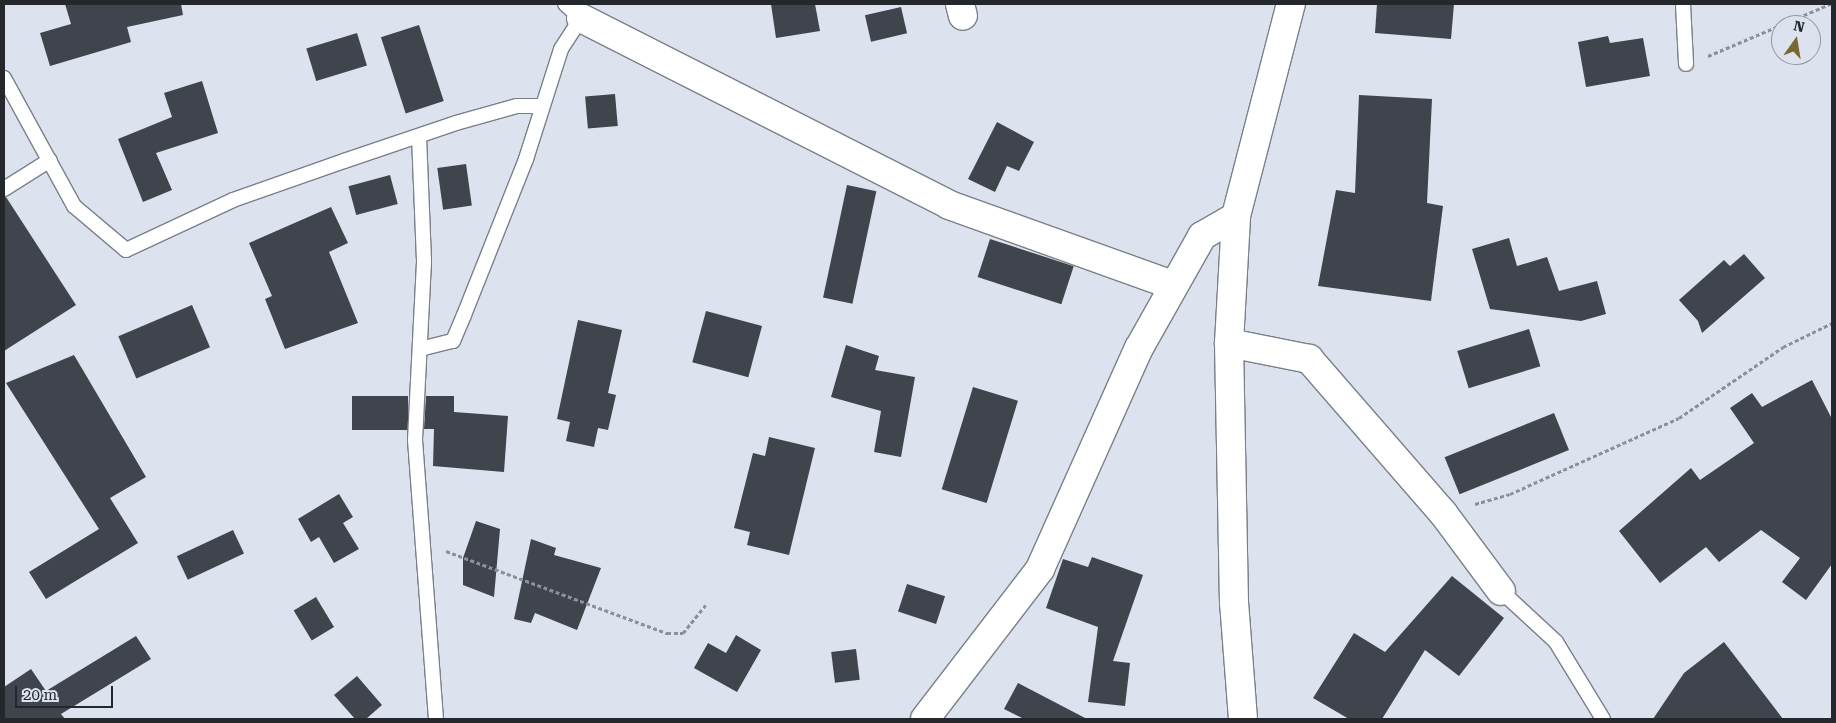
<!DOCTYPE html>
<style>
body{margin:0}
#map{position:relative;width:1836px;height:723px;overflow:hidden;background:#dce3ee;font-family:"Roboto Serif",serif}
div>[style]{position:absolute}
.building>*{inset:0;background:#3f444d;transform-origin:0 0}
.path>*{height:3px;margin-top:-1.5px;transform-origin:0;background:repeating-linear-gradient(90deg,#8c9199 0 4px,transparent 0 6.5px)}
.roads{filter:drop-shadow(1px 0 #7a8089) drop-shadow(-1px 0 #7a8089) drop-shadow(0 1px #7a8089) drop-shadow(0 -1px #7a8089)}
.lane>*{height:14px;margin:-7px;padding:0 7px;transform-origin:7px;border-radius:7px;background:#fff}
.street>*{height:28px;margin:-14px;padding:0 14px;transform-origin:14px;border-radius:14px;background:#fff}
span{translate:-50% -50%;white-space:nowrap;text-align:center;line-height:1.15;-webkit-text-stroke:5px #dce3ee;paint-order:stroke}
.frame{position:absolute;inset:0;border:5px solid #24272b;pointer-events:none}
.north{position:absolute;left:1771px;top:15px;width:50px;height:50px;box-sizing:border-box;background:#dce3ee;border:1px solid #9298a0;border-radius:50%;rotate:13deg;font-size:14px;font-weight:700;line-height:20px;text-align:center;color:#24272b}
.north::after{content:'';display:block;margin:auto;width:18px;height:22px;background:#7a6736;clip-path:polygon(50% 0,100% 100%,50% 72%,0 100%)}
.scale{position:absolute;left:15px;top:686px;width:98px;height:22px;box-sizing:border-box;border:2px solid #24272b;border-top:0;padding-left:6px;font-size:15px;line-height:18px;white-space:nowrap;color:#24272b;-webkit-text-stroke:4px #dce3ee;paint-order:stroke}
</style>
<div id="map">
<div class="building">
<div style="clip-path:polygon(65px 4px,181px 4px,183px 15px,127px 27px,131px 42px,50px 66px,40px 33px,71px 24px)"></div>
<div style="clip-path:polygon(771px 4px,815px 4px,820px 31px,776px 38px)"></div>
<div style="clip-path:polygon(1377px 4px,1454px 4px,1451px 39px,1375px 33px)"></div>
<div style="left:901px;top:7px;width:27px;height:37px;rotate:77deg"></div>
<div style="left:419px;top:25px;width:80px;height:40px;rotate:72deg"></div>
<div style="left:357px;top:33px;width:34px;height:53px;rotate:73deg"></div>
<div style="clip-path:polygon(1608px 36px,1610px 43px,1643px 38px,1650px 76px,1586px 87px,1578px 42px)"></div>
<div style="clip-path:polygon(202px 81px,218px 133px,156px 153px,172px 190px,143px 202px,118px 139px,172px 117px,164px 93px)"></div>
<div style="left:615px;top:94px;width:32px;height:30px;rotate:85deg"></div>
<div style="clip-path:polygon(1359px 95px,1432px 99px,1427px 203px,1443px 206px,1431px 301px,1318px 286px,1336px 190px,1355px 193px)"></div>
<div style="clip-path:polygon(997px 122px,1034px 142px,1019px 171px,1007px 166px,995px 192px,968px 179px)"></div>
<div style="left:466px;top:164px;width:42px;height:29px;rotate:82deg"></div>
<div style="left:390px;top:175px;width:30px;height:43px;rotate:75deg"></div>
<div style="left:847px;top:185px;width:30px;height:115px;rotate:12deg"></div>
<div style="clip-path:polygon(6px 197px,76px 305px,4px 351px,4px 198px)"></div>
<div style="clip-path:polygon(331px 207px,348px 243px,329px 252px,358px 323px,285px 349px,265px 299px,272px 296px,249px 243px)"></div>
<div style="clip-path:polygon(1509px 238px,1517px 266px,1547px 257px,1559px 291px,1597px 281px,1606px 314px,1581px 321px,1490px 309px,1472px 249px)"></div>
<div style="left:990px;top:239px;width:88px;height:40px;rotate:18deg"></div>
<div style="clip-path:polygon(1744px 254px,1765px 278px,1702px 333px,1698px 321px,1679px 300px,1724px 260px,1730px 266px)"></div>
<div style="left:192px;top:305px;width:46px;height:80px;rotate:67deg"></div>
<div style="left:706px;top:311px;width:58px;height:53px;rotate:15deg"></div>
<div style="clip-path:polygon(578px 320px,622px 330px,608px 393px,616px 395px,608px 430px,598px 428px,594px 447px,566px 441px,570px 422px,557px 419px)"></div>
<div style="left:1529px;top:329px;width:39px;height:75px;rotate:73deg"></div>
<div style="clip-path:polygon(846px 345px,879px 356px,875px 370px,915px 377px,901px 457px,874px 452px,881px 411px,831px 397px)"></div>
<div style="clip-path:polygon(74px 355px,146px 477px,110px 498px,138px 543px,46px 599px,29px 572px,99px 529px,6px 383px)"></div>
<div style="clip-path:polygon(1812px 380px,1832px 419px,1832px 564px,1806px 600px,1782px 582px,1800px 558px,1761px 530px,1719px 562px,1706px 547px,1660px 583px,1619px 531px,1691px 468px,1700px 480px,1754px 443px,1730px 408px,1752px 393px,1762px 407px)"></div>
<div style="left:973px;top:387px;width:47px;height:107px;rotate:17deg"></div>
<div style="left:352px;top:396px;width:56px;height:34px"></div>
<div style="clip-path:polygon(426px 396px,454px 396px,454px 412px,508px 416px,504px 472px,433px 466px,434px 429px,424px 429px)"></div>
<div style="left:1554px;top:413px;width:40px;height:118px;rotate:68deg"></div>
<div style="clip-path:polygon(769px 437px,815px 448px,789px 555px,747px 545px,750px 532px,734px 528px,753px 453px,765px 456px)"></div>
<div style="clip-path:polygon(339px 494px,353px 517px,343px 523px,359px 549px,334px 563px,319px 537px,311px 542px,298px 519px)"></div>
<div style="clip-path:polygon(476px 521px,500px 529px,494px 597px,463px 585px,463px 558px)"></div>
<div style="left:233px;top:530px;width:26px;height:62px;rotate:65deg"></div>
<div style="clip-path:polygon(531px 539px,556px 548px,554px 555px,601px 568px,577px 630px,535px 613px,531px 623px,514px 619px)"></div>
<div style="clip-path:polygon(1092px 557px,1143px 575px,1113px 661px,1130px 663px,1125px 706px,1088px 702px,1098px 627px,1046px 608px,1063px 559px,1088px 567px)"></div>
<div style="clip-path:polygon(1452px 576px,1504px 618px,1459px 676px,1425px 650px,1382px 719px,1349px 719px,1313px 698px,1354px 633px,1385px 652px)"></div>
<div style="left:907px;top:584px;width:40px;height:29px;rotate:18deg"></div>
<div style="left:316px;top:597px;width:35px;height:26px;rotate:59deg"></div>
<div style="clip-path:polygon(736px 635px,761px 650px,737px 692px,694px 668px,708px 643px,726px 653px)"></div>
<div style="clip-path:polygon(136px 636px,151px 659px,61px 714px,65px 719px,4px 719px,4px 687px,31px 669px,46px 691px)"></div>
<div style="clip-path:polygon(1724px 642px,1783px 719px,1653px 719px,1684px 673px)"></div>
<div style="left:856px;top:649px;width:31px;height:25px;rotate:83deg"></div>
<div style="clip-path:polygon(357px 676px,382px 705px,366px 719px,355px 719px,334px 695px)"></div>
<div style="clip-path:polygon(1018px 683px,1087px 719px,1024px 719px,1004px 709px)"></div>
</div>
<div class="path">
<div style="left:1708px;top:56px;width:133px;rotate:-23.1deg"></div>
<div style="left:1475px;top:504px;width:36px;rotate:-16deg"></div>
<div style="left:1510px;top:494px;width:185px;rotate:-24.2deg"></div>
<div style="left:1679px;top:418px;width:126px;rotate:-34.3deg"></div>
<div style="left:1783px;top:347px;width:55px;rotate:-26.1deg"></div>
<div style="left:446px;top:551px;width:236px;rotate:20.4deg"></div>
<div style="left:667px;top:633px;width:16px"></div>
<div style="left:683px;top:633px;width:36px;rotate:-51deg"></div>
</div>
<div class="roads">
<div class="lane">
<div style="left:1683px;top:4px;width:60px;rotate:87.1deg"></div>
<div style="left:4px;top:78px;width:146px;rotate:61.3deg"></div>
<div style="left:74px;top:206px;width:68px;rotate:40.2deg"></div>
<div style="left:126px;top:250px;width:118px;rotate:-25deg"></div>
<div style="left:233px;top:200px;width:118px;rotate:-19.4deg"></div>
<div style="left:344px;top:161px;width:118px;rotate:-18.7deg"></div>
<div style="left:456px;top:123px;width:63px;rotate:-15.6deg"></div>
<div style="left:517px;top:106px;width:24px"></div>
<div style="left:419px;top:136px;width:126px;rotate:87.7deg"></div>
<div style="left:424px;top:262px;width:178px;rotate:92.9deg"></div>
<div style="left:415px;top:440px;width:280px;rotate:85.7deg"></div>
<div style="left:4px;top:189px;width:54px;rotate:-32.2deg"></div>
<div style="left:420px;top:349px;width:34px;rotate:-14deg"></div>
<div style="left:453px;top:341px;width:28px;rotate:-67deg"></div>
<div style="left:464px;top:315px;width:168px;rotate:-68.3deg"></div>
<div style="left:526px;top:159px;width:115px;rotate:-72.3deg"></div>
<div style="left:561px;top:49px;width:37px;rotate:-57deg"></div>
<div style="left:581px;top:18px;width:21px;rotate:-139deg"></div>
<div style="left:1501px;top:591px;width:75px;rotate:42.8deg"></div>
<div style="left:1556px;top:642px;width:90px;rotate:58.6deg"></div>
</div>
<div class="street">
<div style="left:960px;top:4px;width:12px;rotate:76deg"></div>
<div style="left:581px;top:18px;width:413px;rotate:26.9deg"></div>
<div style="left:949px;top:205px;width:238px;rotate:19.7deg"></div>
<div style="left:1229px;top:343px;width:82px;rotate:11.3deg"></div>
<div style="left:1309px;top:359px;width:204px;rotate:49deg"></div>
<div style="left:1443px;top:513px;width:97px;rotate:53.4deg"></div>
<div style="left:925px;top:719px;width:189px;rotate:-52.5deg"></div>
<div style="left:1040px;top:569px;width:242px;rotate:-65.9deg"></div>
<div style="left:1139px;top:348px;width:129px;rotate:-60.6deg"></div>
<div style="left:1202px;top:236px;width:39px;rotate:-30deg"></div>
<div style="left:1243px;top:719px;width:116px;rotate:-94.4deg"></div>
<div style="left:1234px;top:603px;width:260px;rotate:-91.1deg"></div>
<div style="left:1229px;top:343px;width:127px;rotate:-86.8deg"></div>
<div style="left:1236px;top:216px;width:219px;rotate:-75.5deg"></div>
</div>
</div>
<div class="frame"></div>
<div class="north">N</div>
<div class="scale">20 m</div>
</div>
